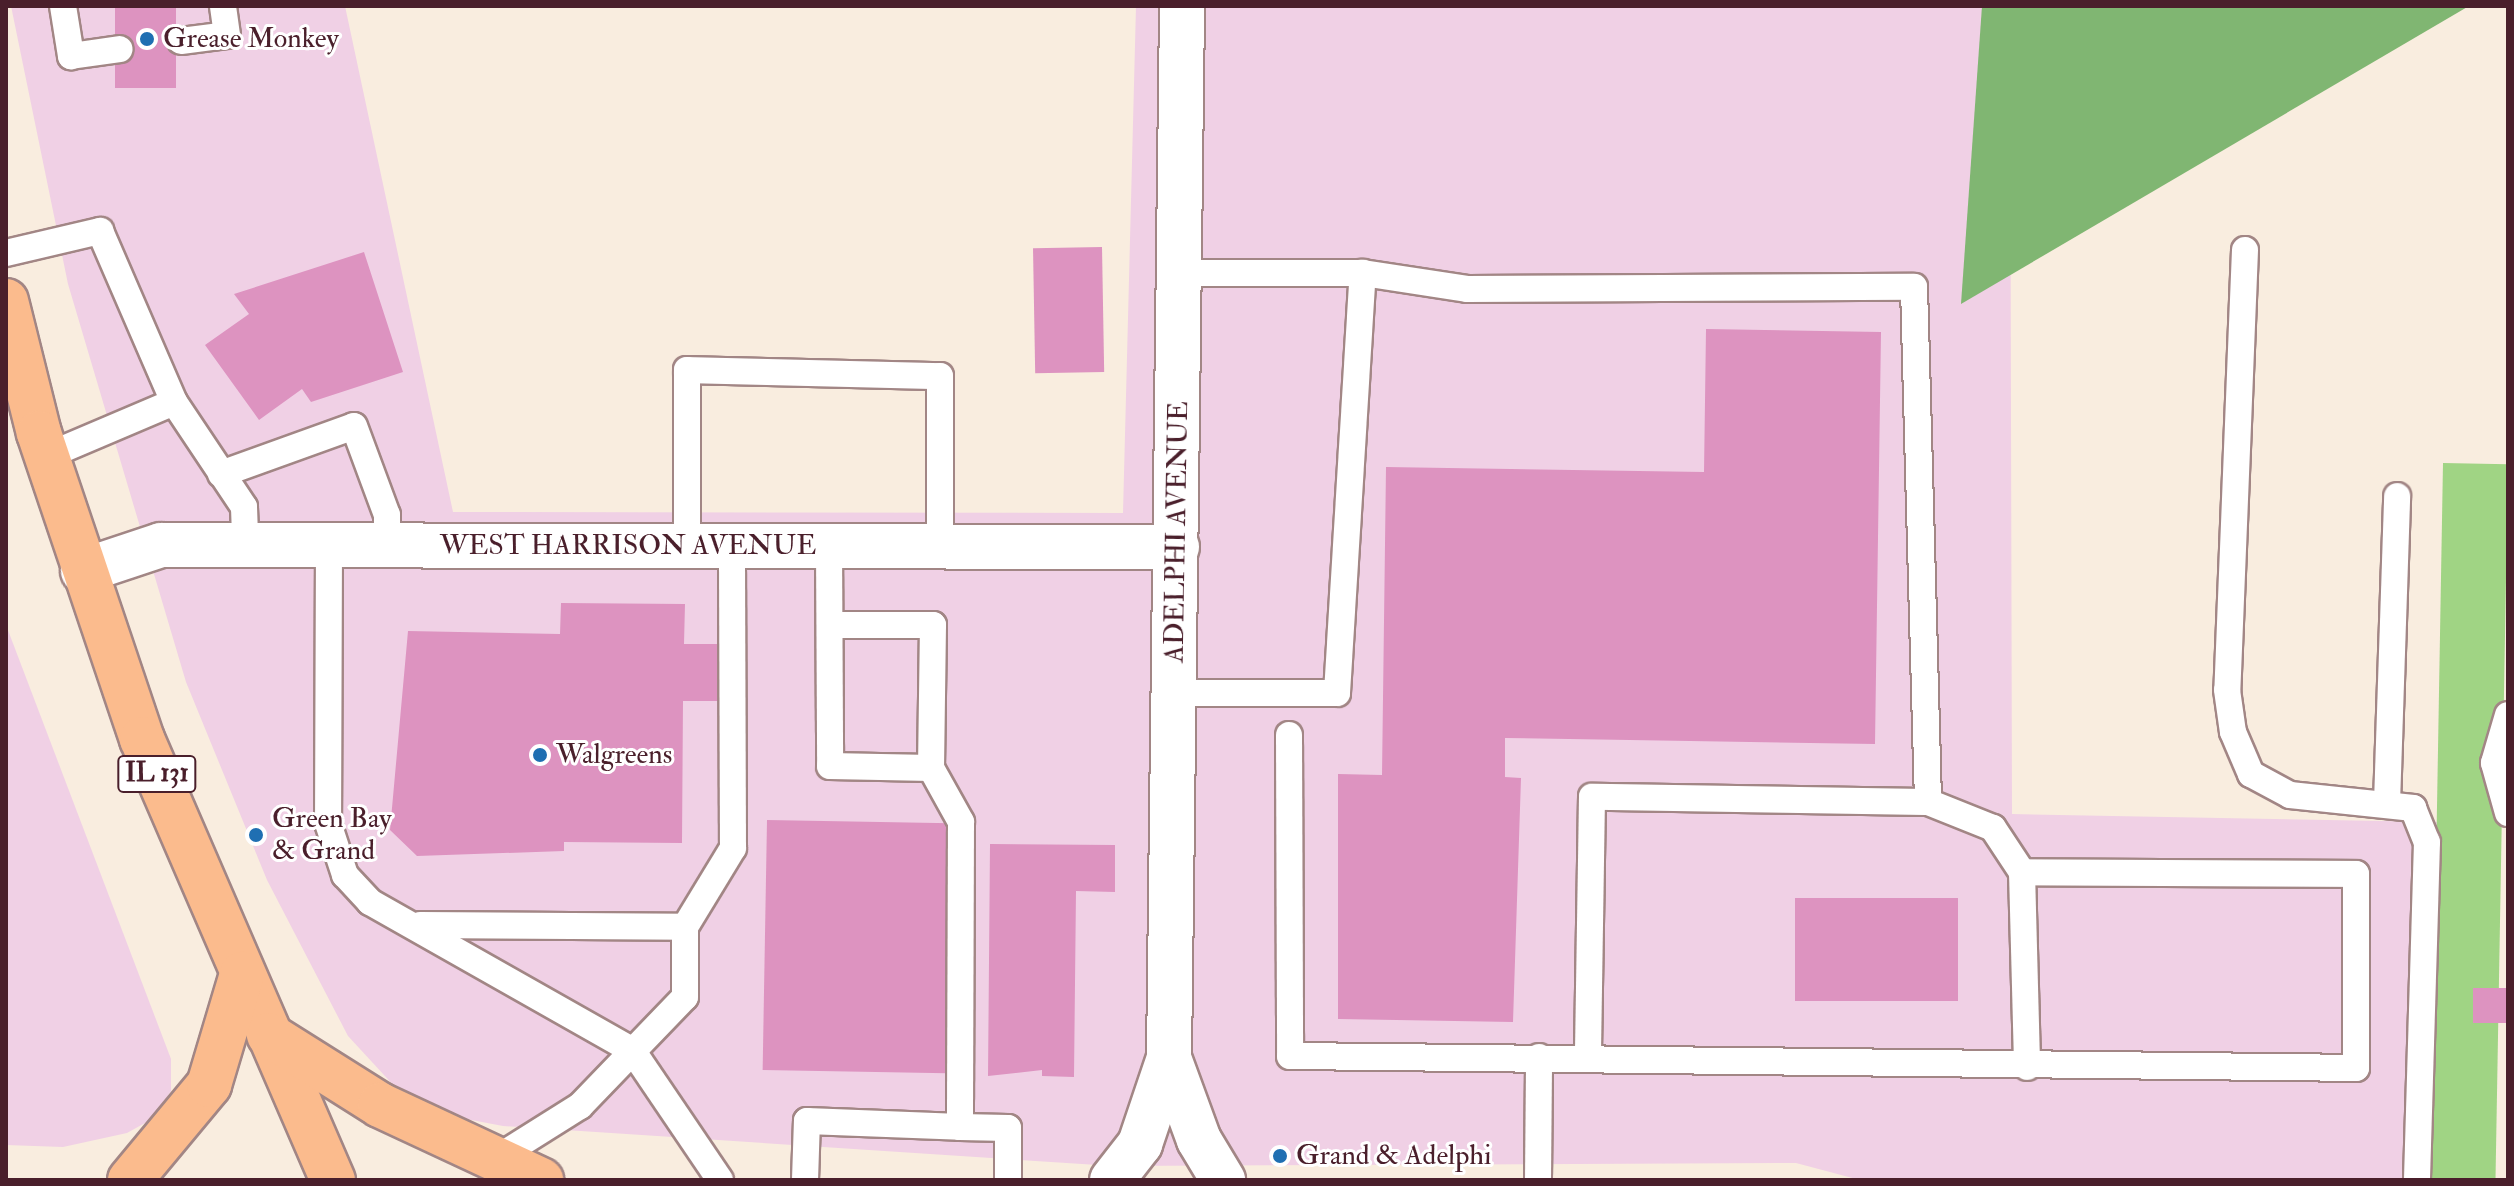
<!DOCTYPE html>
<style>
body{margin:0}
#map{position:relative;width:2514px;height:1186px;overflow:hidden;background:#f9eddf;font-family:"IM FELL Double Pica",serif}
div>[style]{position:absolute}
.built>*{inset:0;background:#f0d0e5}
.green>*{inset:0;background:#a0d484;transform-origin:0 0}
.forest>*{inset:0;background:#80b672}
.building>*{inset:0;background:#dd93c0;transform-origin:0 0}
.roads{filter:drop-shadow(2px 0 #a28685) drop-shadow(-2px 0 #a28685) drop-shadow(0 2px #a28685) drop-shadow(0 -2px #a28685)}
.service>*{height:26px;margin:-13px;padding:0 13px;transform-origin:13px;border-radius:13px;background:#fff}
.minor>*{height:44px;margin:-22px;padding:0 22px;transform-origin:22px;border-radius:22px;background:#fff}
.primary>*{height:44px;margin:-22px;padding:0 22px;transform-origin:22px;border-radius:22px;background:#fbbb8d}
.dots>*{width:22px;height:22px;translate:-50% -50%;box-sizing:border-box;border:4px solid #fff;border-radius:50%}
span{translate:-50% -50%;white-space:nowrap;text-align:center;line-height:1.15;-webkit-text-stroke:6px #fff;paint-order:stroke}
.shield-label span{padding:2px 6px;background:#fff;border:2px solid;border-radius:6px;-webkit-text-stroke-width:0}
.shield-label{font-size:26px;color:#4a1f2b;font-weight:700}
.poi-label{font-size:28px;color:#4a1f2b}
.left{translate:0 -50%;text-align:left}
.street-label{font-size:28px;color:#4a1f2b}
.frame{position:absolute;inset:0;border:8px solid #4a1f2b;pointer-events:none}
</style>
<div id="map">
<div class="built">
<div style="clip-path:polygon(11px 6px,345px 6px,453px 512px,1123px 513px,1136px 6px,2010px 6px,2012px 814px,2438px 822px,2437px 1180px,1860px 1180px,1796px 1163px,1113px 1166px,503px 1126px,445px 1115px,396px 1088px,348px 1036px,267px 880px,186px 682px,68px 284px)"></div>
<div style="clip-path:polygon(6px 625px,171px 1059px,171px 1091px,154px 1118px,127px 1133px,63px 1147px,6px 1145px)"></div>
</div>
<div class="green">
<div style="left:2443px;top:463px;width:65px;height:717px;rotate:1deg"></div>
</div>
<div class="forest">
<div style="clip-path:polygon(1982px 6px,2469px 6px,1961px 304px)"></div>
</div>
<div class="building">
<div style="left:115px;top:6px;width:61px;height:82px"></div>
<div style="left:1102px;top:247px;width:125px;height:69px;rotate:89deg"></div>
<div style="clip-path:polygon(364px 252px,403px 372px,311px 402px,302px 389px,259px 420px,205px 345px,249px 314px,234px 294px)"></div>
<div style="clip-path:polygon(1706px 329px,1881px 332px,1875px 744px,1505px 738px,1505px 777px,1521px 778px,1513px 1022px,1338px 1019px,1338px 774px,1382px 775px,1386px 467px,1704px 472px)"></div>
<div style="clip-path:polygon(561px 603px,685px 604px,684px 644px,720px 644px,720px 701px,683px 701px,682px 843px,564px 842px,564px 851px,417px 856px,390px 830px,408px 631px,560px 634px)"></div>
<div style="left:767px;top:820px;width:184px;height:250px;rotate:1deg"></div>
<div style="clip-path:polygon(990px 844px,1115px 845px,1115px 892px,1076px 891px,1074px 1077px,1042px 1076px,1042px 1070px,988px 1076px)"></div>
<div style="left:1795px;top:898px;width:163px;height:103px"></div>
<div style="left:2473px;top:988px;width:35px;height:35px"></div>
</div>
<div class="roads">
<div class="service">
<div style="left:63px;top:6px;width:51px;rotate:80.9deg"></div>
<div style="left:71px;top:56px;width:49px;rotate:-8.1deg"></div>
<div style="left:181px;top:41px;width:46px;rotate:-7.4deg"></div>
<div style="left:227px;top:35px;width:29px;rotate:-98deg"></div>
<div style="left:2245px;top:250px;width:440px;rotate:92.3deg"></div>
<div style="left:2227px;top:690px;width:42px;rotate:81.9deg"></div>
<div style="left:2233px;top:732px;width:46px;rotate:66.8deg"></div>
<div style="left:2251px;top:774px;width:44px;rotate:28.3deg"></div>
<div style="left:2290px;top:795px;width:124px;rotate:6deg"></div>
<div style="left:2413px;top:808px;width:37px;rotate:68deg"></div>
<div style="left:2427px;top:842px;width:338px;rotate:91.7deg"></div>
<div style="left:6px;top:253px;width:97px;rotate:-13.2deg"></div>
<div style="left:100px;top:231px;width:186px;rotate:66.6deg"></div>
<div style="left:174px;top:402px;width:138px;rotate:157deg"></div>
<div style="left:1363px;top:273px;width:105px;rotate:8.7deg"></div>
<div style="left:1467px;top:289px;width:447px;rotate:-0.3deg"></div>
<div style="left:1914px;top:287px;width:515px;rotate:88.44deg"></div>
<div style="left:174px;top:402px;width:126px;rotate:56.3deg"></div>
<div style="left:244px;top:507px;width:38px;rotate:88deg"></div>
<div style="left:221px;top:474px;width:141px;rotate:-19.8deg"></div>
<div style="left:354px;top:426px;width:95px;rotate:69.7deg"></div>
<div style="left:387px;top:515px;width:31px;rotate:90deg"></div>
<div style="left:329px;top:545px;width:278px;rotate:90.2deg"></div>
<div style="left:328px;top:823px;width:55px;rotate:71.9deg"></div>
<div style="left:345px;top:875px;width:37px;rotate:47deg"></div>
<div style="left:370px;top:902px;width:301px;rotate:29.5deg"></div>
<div style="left:632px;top:1050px;width:157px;rotate:55.9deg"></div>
<div style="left:687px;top:546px;width:176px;rotate:-90deg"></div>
<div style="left:687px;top:370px;width:253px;rotate:1.4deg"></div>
<div style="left:940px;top:376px;width:170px;rotate:90deg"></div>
<div style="left:829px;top:546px;width:220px;rotate:89.7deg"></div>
<div style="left:830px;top:766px;width:101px;rotate:1.1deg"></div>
<div style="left:931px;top:768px;width:143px;rotate:-89.2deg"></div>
<div style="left:933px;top:625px;width:103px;rotate:180deg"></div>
<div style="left:1175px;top:693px;width:162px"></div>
<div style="left:1337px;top:693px;width:421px;rotate:-86.5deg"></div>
<div style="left:1363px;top:273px;width:182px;rotate:180deg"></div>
<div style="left:2508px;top:715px;width:50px;rotate:106.3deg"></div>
<div style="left:2494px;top:763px;width:52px;rotate:74.4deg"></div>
<div style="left:1289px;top:735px;width:321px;rotate:89.8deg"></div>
<div style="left:1290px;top:1056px;width:1066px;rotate:0.64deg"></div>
<div style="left:2356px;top:1068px;width:194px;rotate:-90deg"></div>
<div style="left:2356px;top:874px;width:334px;rotate:-179.7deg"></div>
<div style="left:2022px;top:872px;width:53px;rotate:-123.4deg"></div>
<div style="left:1993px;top:828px;width:70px;rotate:-158.2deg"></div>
<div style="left:1928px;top:802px;width:336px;rotate:-179.1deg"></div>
<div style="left:1592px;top:797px;width:260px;rotate:90.9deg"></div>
<div style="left:931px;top:768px;width:62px;rotate:60.9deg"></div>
<div style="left:961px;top:822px;width:305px;rotate:90.2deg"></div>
<div style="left:960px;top:1127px;width:48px;rotate:1.2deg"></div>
<div style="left:1008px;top:1128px;width:52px;rotate:90deg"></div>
<div style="left:2387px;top:803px;width:307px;rotate:-88.1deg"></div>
<div style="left:2022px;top:872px;width:195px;rotate:88.5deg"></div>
<div style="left:420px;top:925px;width:265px;rotate:0.4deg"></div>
<div style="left:497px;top:1158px;width:98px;rotate:-32.1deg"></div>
<div style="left:580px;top:1106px;width:151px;rotate:-46.1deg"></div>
<div style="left:685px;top:997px;width:70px;rotate:-90deg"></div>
<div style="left:685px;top:927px;width:92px;rotate:-58.7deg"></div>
<div style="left:733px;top:848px;width:302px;rotate:-90.2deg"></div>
<div style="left:805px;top:1180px;width:59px;rotate:-88.1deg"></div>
<div style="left:807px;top:1121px;width:153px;rotate:2.2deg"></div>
<div style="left:1538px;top:1180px;width:123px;rotate:-89.5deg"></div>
</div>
<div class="minor">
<div style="left:83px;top:571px;width:82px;rotate:-18.4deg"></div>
<div style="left:161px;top:545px;width:1016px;rotate:0.11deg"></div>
<div style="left:1169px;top:1058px;width:87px;rotate:69.9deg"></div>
<div style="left:1199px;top:1140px;width:47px;rotate:59deg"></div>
<div style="left:1112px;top:1180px;width:46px;rotate:-52.1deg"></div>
<div style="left:1140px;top:1144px;width:91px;rotate:-71.4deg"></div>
<div style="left:1169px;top:1058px;width:1052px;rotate:-89.29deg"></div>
</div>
<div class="primary">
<div style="left:6px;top:301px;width:136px;rotate:76deg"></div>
<div style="left:39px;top:433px;width:323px;rotate:71.4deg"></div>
<div style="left:142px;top:739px;width:481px;rotate:66.6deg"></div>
<div style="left:269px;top:1035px;width:131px;rotate:32.2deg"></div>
<div style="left:380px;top:1105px;width:178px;rotate:25deg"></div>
<div style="left:130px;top:1180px;width:124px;rotate:-50.3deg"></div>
<div style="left:209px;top:1085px;width:116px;rotate:-73.4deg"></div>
</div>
</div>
<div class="dots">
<div style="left:147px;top:39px;background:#1f6fb2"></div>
<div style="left:540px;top:755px;background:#1f6fb2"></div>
<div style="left:256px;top:835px;background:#1f6fb2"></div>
<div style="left:1280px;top:1156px;background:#1f6fb2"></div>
</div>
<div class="shield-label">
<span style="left:157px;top:774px">IL 131</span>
</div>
<div class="poi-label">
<span class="left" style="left:163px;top:39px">Grease Monkey</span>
<span class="left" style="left:556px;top:755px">Walgreens</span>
<span class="left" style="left:272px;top:835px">Green Bay<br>&amp; Grand</span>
<span class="left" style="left:1296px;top:1156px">Grand &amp; Adelphi</span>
</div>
<div class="street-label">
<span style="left:1177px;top:532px;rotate:-89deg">ADELPHI AVENUE</span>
<span style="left:628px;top:546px">WEST HARRISON AVENUE</span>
</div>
<div class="frame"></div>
</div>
